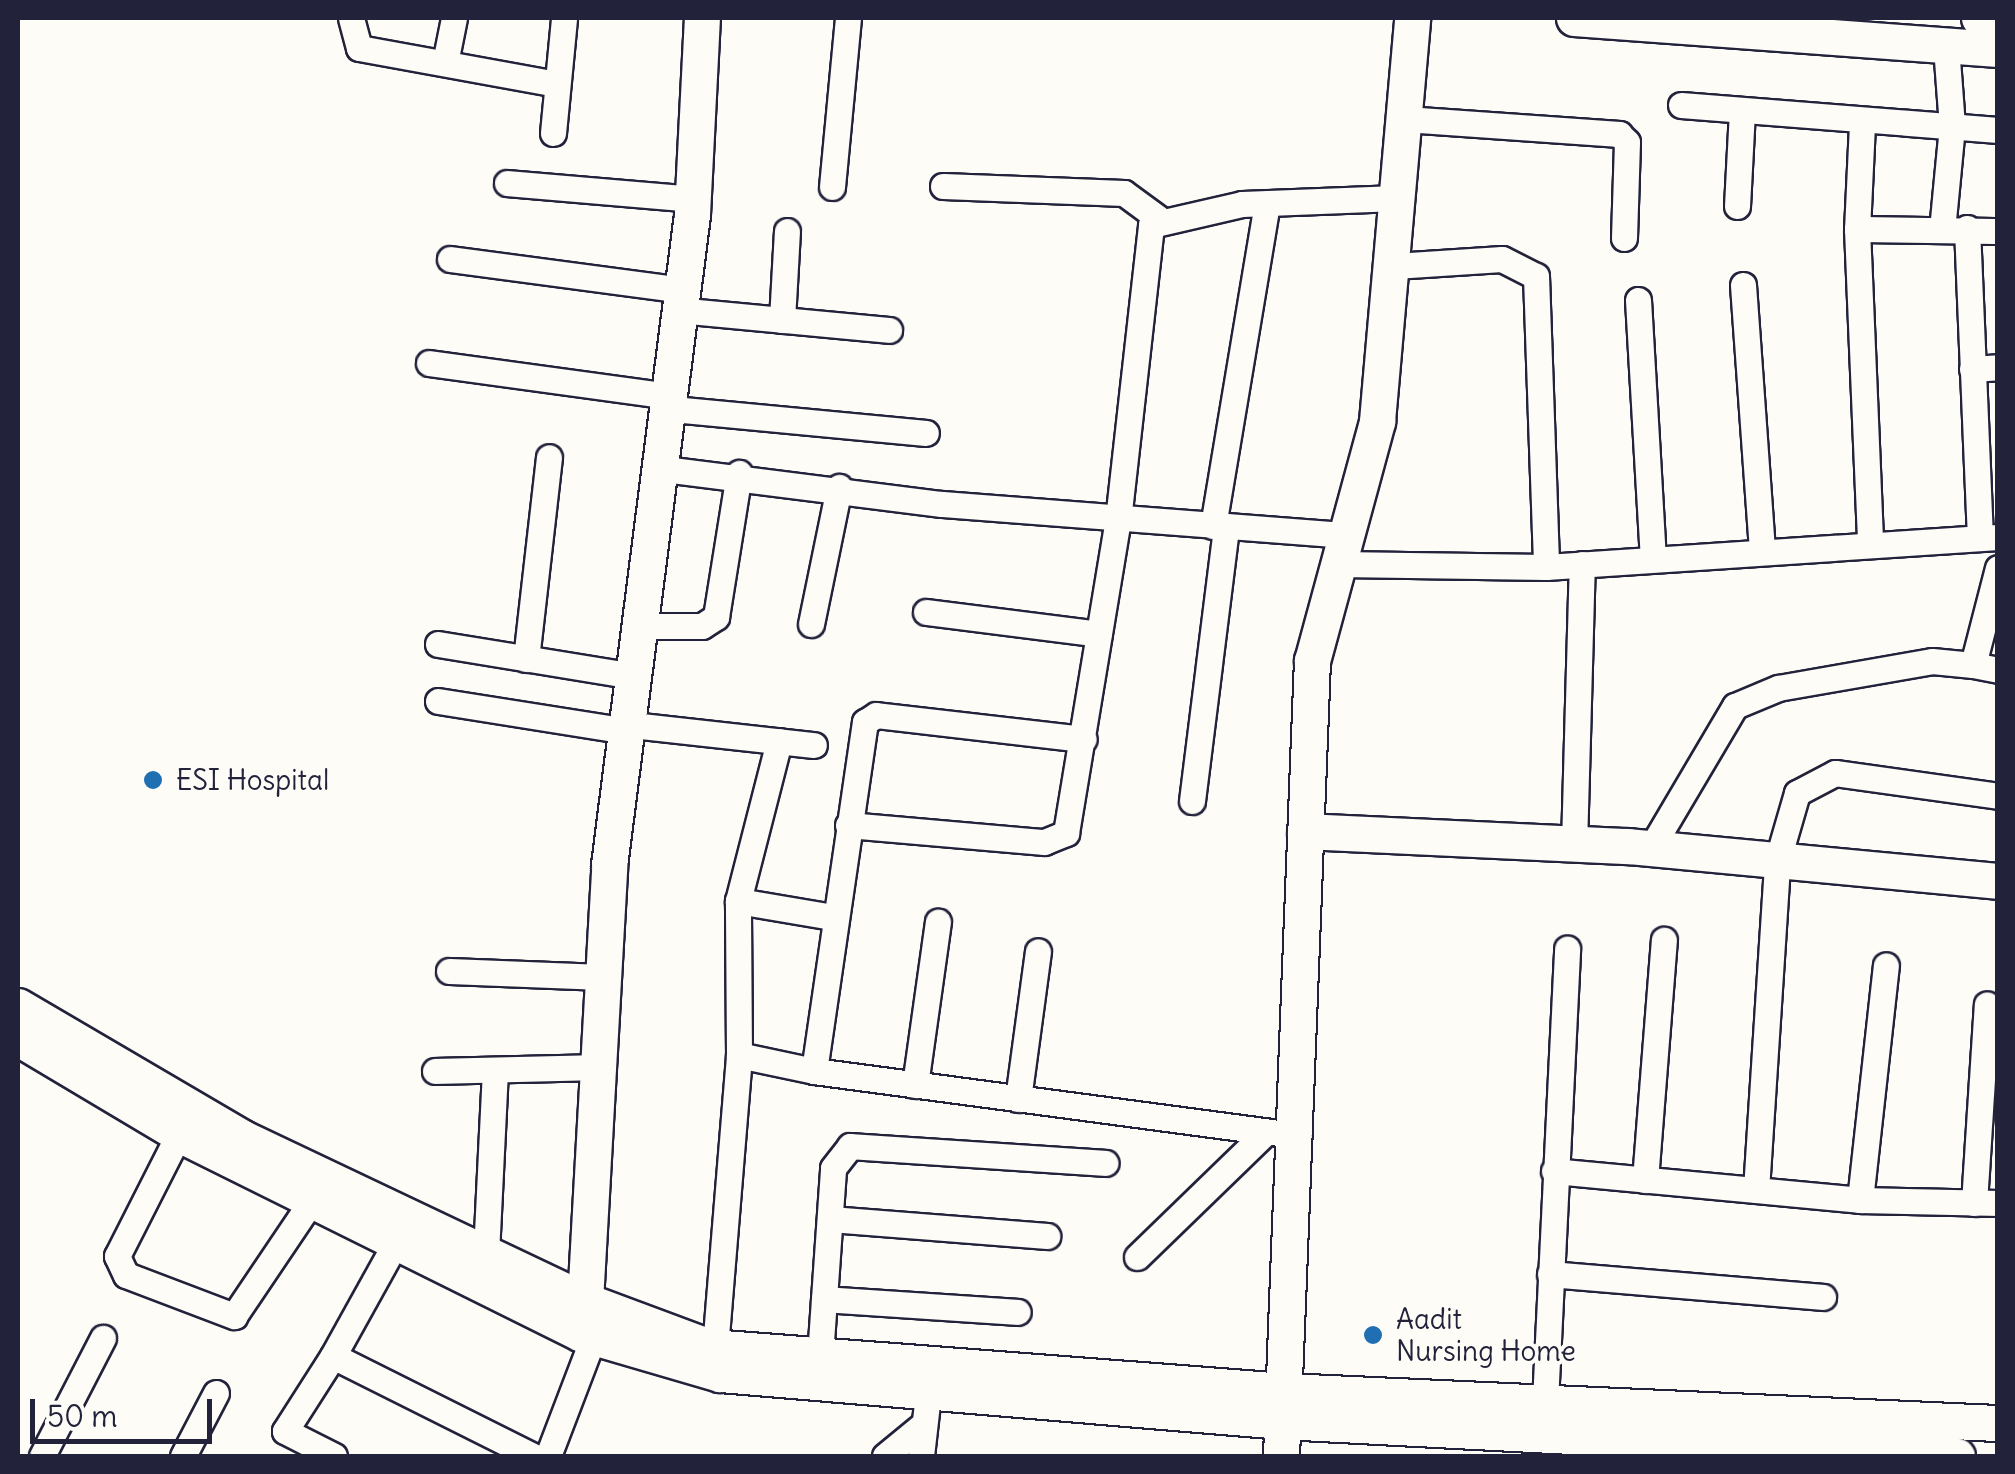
<!DOCTYPE html>
<style>
body{margin:0}
#map{position:relative;width:2015px;height:1474px;overflow:hidden;background:#fdfcf7;font-family:Delius,sans-serif}
div>[style]{position:absolute}
.roads{filter:drop-shadow(2px 0 #22223b) drop-shadow(-2px 0 #22223b) drop-shadow(0 2px #22223b) drop-shadow(0 -2px #22223b)}
.street>*{height:25px;margin:-12.5px;padding:0 12.5px;transform-origin:12.5px;border-radius:12.5px;background:#fdfcf7}
.secondary>*{height:35px;margin:-17.5px;padding:0 17.5px;transform-origin:17.5px;border-radius:17.5px;background:#fdfcf7}
.dots>*{width:28px;height:28px;translate:-50% -50%;box-sizing:border-box;border:5px solid #fdfcf7;border-radius:50%}
span{translate:-50% -50%;white-space:nowrap;text-align:center;line-height:1.15;-webkit-text-stroke:8px #fdfcf7;paint-order:stroke}
.poi-label{font-size:28px;color:#22223b}
.left{translate:0 -50%;text-align:left}
.frame{position:absolute;inset:0;border:20px solid #22223b;pointer-events:none}
.scale{position:absolute;left:30px;top:1399px;width:182px;height:45px;box-sizing:border-box;border:5px solid #22223b;border-top:0;padding-left:12px;font-size:30px;line-height:35px;white-space:nowrap;color:#22223b;-webkit-text-stroke:8px #fdfcf7;paint-order:stroke}
</style>
<div id="map">
<div class="roads">
<div class="street">
<div style="left:351px;top:18px;width:31px;rotate:75deg"></div>
<div style="left:359px;top:48px;width:201px;rotate:10.3deg"></div>
<div style="left:445px;top:63px;width:46px;rotate:-78.7deg"></div>
<div style="left:1681px;top:105px;width:318px;rotate:4.5deg"></div>
<div style="left:1405px;top:119px;width:215px;rotate:4deg"></div>
<div style="left:1619px;top:134px;width:11px;rotate:45deg"></div>
<div style="left:1627px;top:142px;width:96px;rotate:91.8deg"></div>
<div style="left:1862px;top:124px;width:105px;rotate:92.7deg"></div>
<div style="left:1857px;top:229px;width:313px;rotate:87.6deg"></div>
<div style="left:553px;top:133px;width:116px;rotate:-84.5deg"></div>
<div style="left:507px;top:183px;width:187px;rotate:4.9deg"></div>
<div style="left:943px;top:186px;width:181px;rotate:2.2deg"></div>
<div style="left:1124px;top:193px;width:42px;rotate:36.3deg"></div>
<div style="left:832px;top:187px;width:170px;rotate:-84.6deg"></div>
<div style="left:1737px;top:206px;width:94px;rotate:-87deg"></div>
<div style="left:1967px;top:228px;width:307px;rotate:87.6deg"></div>
<div style="left:1857px;top:229px;width:141px;rotate:0.8deg"></div>
<div style="left:1942px;top:230px;width:104px;rotate:-84.5deg"></div>
<div style="left:1952px;top:126px;width:80px;rotate:-94.3deg"></div>
<div style="left:450px;top:259px;width:233px;rotate:7.6deg"></div>
<div style="left:1394px;top:266px;width:108px;rotate:-3.7deg"></div>
<div style="left:1502px;top:259px;width:38px;rotate:27deg"></div>
<div style="left:1536px;top:276px;width:291px;rotate:88deg"></div>
<div style="left:1743px;top:285px;width:264px;rotate:85.9deg"></div>
<div style="left:1638px;top:300px;width:259px;rotate:86.7deg"></div>
<div style="left:678px;top:310px;width:212px;rotate:5.4deg"></div>
<div style="left:782px;top:320px;width:89px;rotate:-86.8deg"></div>
<div style="left:429px;top:363px;width:235px;rotate:7.8deg"></div>
<div style="left:1972px;top:369px;width:26px;rotate:-4deg"></div>
<div style="left:662px;top:408px;width:265px;rotate:5.4deg"></div>
<div style="left:656px;top:468px;width:288px;rotate:7.2deg"></div>
<div style="left:942px;top:504px;width:403px;rotate:4.4deg"></div>
<div style="left:1213px;top:526px;width:327px;rotate:-80.5deg"></div>
<div style="left:1339px;top:564px;width:207px;rotate:0.8deg"></div>
<div style="left:1546px;top:567px;width:453px;rotate:-3.8deg"></div>
<div style="left:1998px;top:568px;width:100px;rotate:104.5deg"></div>
<div style="left:1973px;top:665px;width:25px;rotate:11deg"></div>
<div style="left:926px;top:612px;width:174px;rotate:7.2deg"></div>
<div style="left:811px;top:624px;width:140px;rotate:-78.4deg"></div>
<div style="left:635px;top:626px;width:67px"></div>
<div style="left:702px;top:626px;width:17px;rotate:-33deg"></div>
<div style="left:716px;top:617px;width:146px;rotate:-80.9deg"></div>
<div style="left:438px;top:644px;width:193px;rotate:9.3deg"></div>
<div style="left:526px;top:659px;width:203px;rotate:-83.5deg"></div>
<div style="left:438px;top:701px;width:186px;rotate:9deg"></div>
<div style="left:623px;top:724px;width:192px;rotate:6.3deg"></div>
<div style="left:1192px;top:801px;width:276px;rotate:-82.9deg"></div>
<div style="left:848px;top:825px;width:197px;rotate:5deg"></div>
<div style="left:1044px;top:842px;width:24px;rotate:-22deg"></div>
<div style="left:1066px;top:833px;width:317px;rotate:-80.6deg"></div>
<div style="left:1118px;top:520px;width:297px;rotate:-83.6deg"></div>
<div style="left:1151px;top:225px;width:93px;rotate:-13deg"></div>
<div style="left:1242px;top:204px;width:155px;rotate:-2.2deg"></div>
<div style="left:1574px;top:845px;width:281px;rotate:-88.4deg"></div>
<div style="left:1651px;top:848px;width:165px;rotate:-59.4deg"></div>
<div style="left:1735px;top:706px;width:47px;rotate:-22.7deg"></div>
<div style="left:1778px;top:688px;width:156px;rotate:-9.9deg"></div>
<div style="left:1932px;top:661px;width:41px;rotate:5.6deg"></div>
<div style="left:738px;top:901px;width:96px;rotate:9.6deg"></div>
<div style="left:449px;top:971px;width:154px;rotate:2.2deg"></div>
<div style="left:739px;top:1055px;width:154px;rotate:-90.4deg"></div>
<div style="left:738px;top:901px;width:165px;rotate:-75.6deg"></div>
<div style="left:435px;top:1071px;width:164px;rotate:-1.4deg"></div>
<div style="left:814px;top:1071px;width:489px;rotate:7.6deg"></div>
<div style="left:915px;top:1085px;width:165px;rotate:-82deg"></div>
<div style="left:1018px;top:1099px;width:149px;rotate:-82.3deg"></div>
<div style="left:179px;top:1134px;width:137px;rotate:116.9deg"></div>
<div style="left:117px;top:1256px;width:21px;rotate:65deg"></div>
<div style="left:126px;top:1275px;width:116px;rotate:20.8deg"></div>
<div style="left:234px;top:1316px;width:138px;rotate:-56deg"></div>
<div style="left:1554px;top:1171px;width:307px;rotate:5.4deg"></div>
<div style="left:1860px;top:1200px;width:236px;rotate:-83.7deg"></div>
<div style="left:1645px;top:1180px;width:241px;rotate:-85.5deg"></div>
<div style="left:1756px;top:1190px;width:329px;rotate:-86.3deg"></div>
<div style="left:1777px;top:862px;width:72px;rotate:-73.8deg"></div>
<div style="left:1797px;top:793px;width:43px;rotate:-27.8deg"></div>
<div style="left:1835px;top:773px;width:165px;rotate:8deg"></div>
<div style="left:1860px;top:1200px;width:138px;rotate:1.2deg"></div>
<div style="left:1974px;top:1203px;width:199px;rotate:-86.3deg"></div>
<div style="left:830px;top:1219px;width:218px;rotate:4.5deg"></div>
<div style="left:486px;top:1254px;width:184px;rotate:-87.2deg"></div>
<div style="left:1137px;top:1257px;width:180px;rotate:-44.1deg"></div>
<div style="left:1550px;top:1274px;width:274px;rotate:4.8deg"></div>
<div style="left:824px;top:1299px;width:194px;rotate:3.8deg"></div>
<div style="left:715px;top:1348px;width:294px;rotate:-85.3deg"></div>
<div style="left:739px;top:1055px;width:77px;rotate:12deg"></div>
<div style="left:814px;top:1071px;width:353px;rotate:-81.7deg"></div>
<div style="left:865px;top:722px;width:13px;rotate:-32deg"></div>
<div style="left:876px;top:715px;width:209px;rotate:6.6deg"></div>
<div style="left:333px;top:1356px;width:128px;rotate:-61deg"></div>
<div style="left:820px;top:1356px;width:188px;rotate:-86deg"></div>
<div style="left:833px;top:1168px;width:28px;rotate:-52deg"></div>
<div style="left:850px;top:1146px;width:256px;rotate:3.8deg"></div>
<div style="left:1545px;top:1402px;width:454px;rotate:-87.2deg"></div>
<div style="left:42px;top:1456px;width:133px;rotate:-62.7deg"></div>
<div style="left:183px;top:1456px;width:71px;rotate:-62.4deg"></div>
<div style="left:334px;top:1456px;width:55px;rotate:-153deg"></div>
<div style="left:285px;top:1431px;width:89px;rotate:-57.4deg"></div>
<div style="left:333px;top:1356px;width:224px;rotate:26.6deg"></div>
<div style="left:548px;top:1456px;width:126px;rotate:-69.1deg"></div>
<div style="left:885px;top:1456px;width:50px;rotate:-39.4deg"></div>
<div style="left:921px;top:1456px;width:80px;rotate:-83.5deg"></div>
</div>
<div class="secondary">
<div style="left:1574px;top:18px;width:425px;rotate:4.2deg"></div>
<div style="left:1979px;top:18px;width:19px;rotate:3deg"></div>
<div style="left:1305px;top:831px;width:323px;rotate:2.7deg"></div>
<div style="left:1628px;top:846px;width:372px;rotate:5.4deg"></div>
<div style="left:18px;top:1006px;width:261px;rotate:30.4deg"></div>
<div style="left:243px;top:1138px;width:383px;rotate:25.4deg"></div>
<div style="left:589px;top:1302px;width:129px;rotate:20.4deg"></div>
<div style="left:710px;top:1347px;width:576px;rotate:4.38deg"></div>
<div style="left:1284px;top:1391px;width:715px;rotate:2.57deg"></div>
<div style="left:18px;top:1038px;width:187px;rotate:30.8deg"></div>
<div style="left:179px;top:1134px;width:448px;rotate:26.4deg"></div>
<div style="left:580px;top:1333px;width:146px;rotate:16.3deg"></div>
<div style="left:720px;top:1374px;width:564px;rotate:4.78deg"></div>
<div style="left:1282px;top:1421px;width:676px;rotate:2.97deg"></div>
<div style="left:584px;top:1319px;width:455px;rotate:-86.8deg"></div>
<div style="left:609px;top:865px;width:656px;rotate:-82.73deg"></div>
<div style="left:692px;top:214px;width:196px;rotate:-87.1deg"></div>
<div style="left:1281px;top:1456px;width:796px;rotate:-87.77deg"></div>
<div style="left:1312px;top:661px;width:249px;rotate:-74.8deg"></div>
<div style="left:1377px;top:421px;width:405px;rotate:-85deg"></div>
</div>
</div>
<div class="dots">
<div style="left:153px;top:780px;background:#1f6fb2"></div>
<div style="left:1373px;top:1335px;background:#1f6fb2"></div>
</div>
<div class="poi-label">
<span class="left" style="left:176px;top:780px">ESI Hospital</span>
<span class="left" style="left:1396px;top:1335px">Aadit<br>Nursing Home</span>
</div>
<div class="frame"></div>
<div class="scale">50 m</div>
</div>
